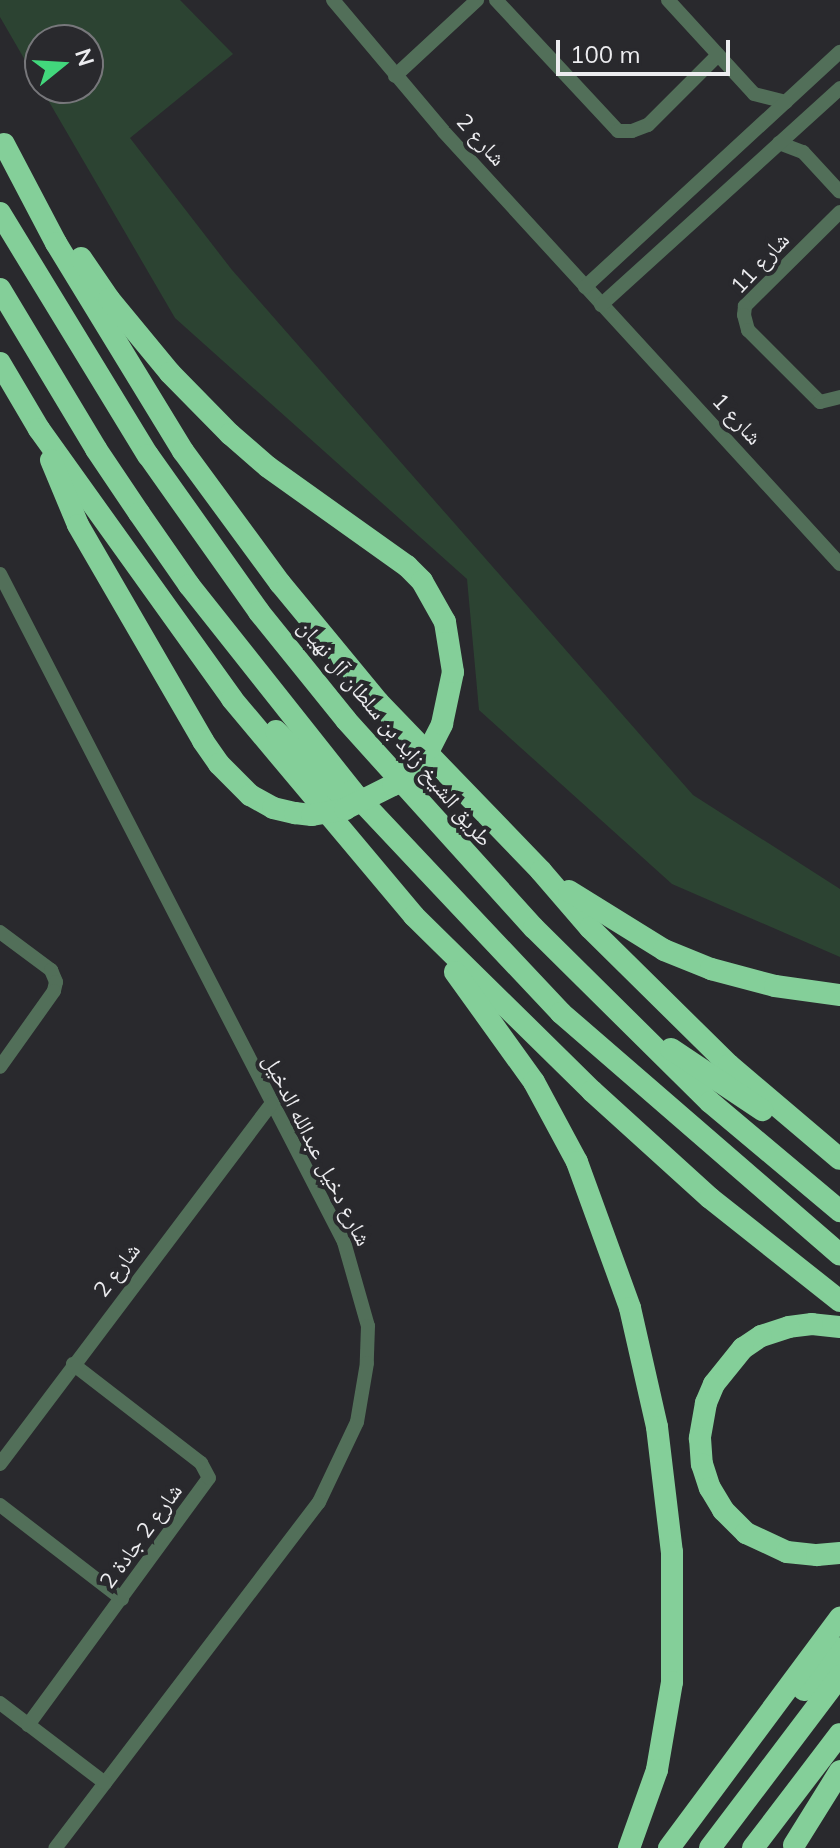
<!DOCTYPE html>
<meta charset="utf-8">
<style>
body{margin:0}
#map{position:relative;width:840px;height:1848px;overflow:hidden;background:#29292d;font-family:Mulish,"Noto Naskh Arabic",sans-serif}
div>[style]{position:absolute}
.green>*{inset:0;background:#2c4332}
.minor>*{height:14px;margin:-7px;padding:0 7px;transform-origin:7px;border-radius:7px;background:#526f59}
.highway>*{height:22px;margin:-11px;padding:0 11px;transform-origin:11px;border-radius:11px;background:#84cf99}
.highway-bridge>*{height:22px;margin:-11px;padding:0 11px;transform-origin:11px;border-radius:11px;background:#84cf99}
span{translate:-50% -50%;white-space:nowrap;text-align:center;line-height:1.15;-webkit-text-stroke:8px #29292d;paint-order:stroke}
.street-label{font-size:22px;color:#ececef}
.north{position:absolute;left:24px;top:24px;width:80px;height:80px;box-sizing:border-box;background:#29292d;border:2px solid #77777b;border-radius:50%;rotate:72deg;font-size:22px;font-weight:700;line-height:32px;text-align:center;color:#ececef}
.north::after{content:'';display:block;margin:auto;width:28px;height:36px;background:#42d77c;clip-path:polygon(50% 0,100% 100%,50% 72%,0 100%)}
.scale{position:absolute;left:556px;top:40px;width:174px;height:36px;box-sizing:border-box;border:4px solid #ececef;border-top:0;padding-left:10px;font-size:24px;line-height:28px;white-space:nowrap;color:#ececef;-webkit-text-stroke:6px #29292d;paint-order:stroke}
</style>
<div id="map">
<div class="green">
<div style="clip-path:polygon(0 0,180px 0,233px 54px,130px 138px,232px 270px,693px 795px,840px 889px,840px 957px,672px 884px,479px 710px,467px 579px,175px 318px,41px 88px,88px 88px,88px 40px,40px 40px,40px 86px,0 17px)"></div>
</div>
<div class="minor">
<div style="left:333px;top:0;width:172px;rotate:49.9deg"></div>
<div style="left:444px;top:132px;width:586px;rotate:47.49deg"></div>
<div style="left:496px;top:0;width:179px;rotate:47deg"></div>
<div style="left:618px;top:131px;width:14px"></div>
<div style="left:632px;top:131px;width:17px;rotate:-21deg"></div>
<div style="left:648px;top:125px;width:99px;rotate:-45deg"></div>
<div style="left:668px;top:0;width:127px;rotate:47.5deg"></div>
<div style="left:754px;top:94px;width:33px;rotate:14deg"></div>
<div style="left:395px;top:76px;width:112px;rotate:-42.8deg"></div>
<div style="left:779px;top:143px;width:26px;rotate:21deg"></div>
<div style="left:803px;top:152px;width:54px;rotate:47.2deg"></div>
<div style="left:840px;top:212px;width:134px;rotate:135.3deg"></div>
<div style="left:745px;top:306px;width:9px;rotate:96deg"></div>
<div style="left:744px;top:315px;width:16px;rotate:75deg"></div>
<div style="left:748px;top:330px;width:102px;rotate:45deg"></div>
<div style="left:820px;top:402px;width:21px;rotate:-14deg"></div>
<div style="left:585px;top:287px;width:347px;rotate:-42.7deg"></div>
<div style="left:601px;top:305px;width:323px;rotate:-42.2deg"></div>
<div style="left:0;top:574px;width:751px;rotate:62.75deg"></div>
<div style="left:344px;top:1242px;width:87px;rotate:74.1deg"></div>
<div style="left:368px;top:1326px;width:37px;rotate:92deg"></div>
<div style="left:367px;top:1363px;width:60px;rotate:99.6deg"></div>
<div style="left:357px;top:1422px;width:89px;rotate:115.4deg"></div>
<div style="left:319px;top:1502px;width:435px;rotate:127.3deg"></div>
<div style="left:0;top:932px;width:64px;rotate:36.7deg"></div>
<div style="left:51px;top:970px;width:13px;rotate:67deg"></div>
<div style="left:56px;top:982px;width:9px;rotate:103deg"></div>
<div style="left:54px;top:991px;width:93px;rotate:125.4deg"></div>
<div style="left:0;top:1464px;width:450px;rotate:-53deg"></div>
<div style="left:0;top:1505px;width:154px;rotate:37.6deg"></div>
<div style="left:0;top:1703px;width:132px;rotate:37.3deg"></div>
<div style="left:28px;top:1725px;width:306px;rotate:-53.8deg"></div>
<div style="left:209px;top:1478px;width:17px;rotate:-118deg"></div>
<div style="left:201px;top:1463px;width:162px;rotate:-142.3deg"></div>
</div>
<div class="highway">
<div style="left:4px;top:144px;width:112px;rotate:62.3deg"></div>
<div style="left:56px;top:243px;width:244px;rotate:58.6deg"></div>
<div style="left:183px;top:451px;width:164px;rotate:53.7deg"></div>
<div style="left:280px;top:583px;width:154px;rotate:50.5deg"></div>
<div style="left:378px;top:702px;width:235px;rotate:46deg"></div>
<div style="left:541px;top:871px;width:75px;rotate:49.3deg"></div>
<div style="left:590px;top:928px;width:195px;rotate:44.6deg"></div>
<div style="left:729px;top:1065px;width:145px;rotate:40.3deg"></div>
<div style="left:0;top:213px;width:284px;rotate:58.6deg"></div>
<div style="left:148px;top:455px;width:192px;rotate:54.7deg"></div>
<div style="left:259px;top:612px;width:139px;rotate:51.1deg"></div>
<div style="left:346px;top:720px;width:280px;rotate:47.9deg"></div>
<div style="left:534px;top:928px;width:247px;rotate:44.7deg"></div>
<div style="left:710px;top:1102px;width:170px;rotate:40deg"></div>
<div style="left:81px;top:258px;width:50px;rotate:55.7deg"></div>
<div style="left:109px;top:299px;width:96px;rotate:50.5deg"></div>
<div style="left:170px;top:373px;width:86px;rotate:45.5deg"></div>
<div style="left:230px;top:434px;width:50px;rotate:41deg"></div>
<div style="left:268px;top:467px;width:171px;rotate:35.5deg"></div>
<div style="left:407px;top:566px;width:21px;rotate:45deg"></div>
<div style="left:0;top:289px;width:187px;rotate:59deg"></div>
<div style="left:96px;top:449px;width:77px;rotate:56.1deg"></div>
<div style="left:139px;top:513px;width:88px;rotate:55.2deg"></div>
<div style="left:189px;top:585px;width:263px;rotate:51.6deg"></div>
<div style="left:352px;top:791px;width:305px;rotate:46.7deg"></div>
<div style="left:561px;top:1013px;width:369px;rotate:40.9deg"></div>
<div style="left:0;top:363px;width:77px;rotate:59.4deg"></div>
<div style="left:39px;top:429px;width:332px;rotate:54.4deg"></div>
<div style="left:232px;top:699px;width:283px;rotate:50deg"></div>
<div style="left:414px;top:916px;width:250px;rotate:44.5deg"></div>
<div style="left:592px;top:1091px;width:159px;rotate:42.2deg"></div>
<div style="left:710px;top:1198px;width:166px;rotate:38.4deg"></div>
<div style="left:51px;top:460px;width:70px;rotate:67.4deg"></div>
<div style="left:78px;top:525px;width:250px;rotate:59.9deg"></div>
<div style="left:276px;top:731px;width:101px;rotate:44.6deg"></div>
<div style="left:569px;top:891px;width:112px;rotate:31.8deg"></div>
<div style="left:664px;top:950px;width:51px;rotate:22deg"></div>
<div style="left:711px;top:969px;width:66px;rotate:14.9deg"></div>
<div style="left:775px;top:986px;width:66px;rotate:7.9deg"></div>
<div style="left:455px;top:972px;width:135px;rotate:54.3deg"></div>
<div style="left:534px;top:1082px;width:91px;rotate:61.7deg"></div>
<div style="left:577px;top:1162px;width:155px;rotate:70deg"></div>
<div style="left:630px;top:1308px;width:122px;rotate:77.2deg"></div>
<div style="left:657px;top:1427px;width:126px;rotate:83.2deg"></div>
<div style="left:672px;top:1552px;width:130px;rotate:90deg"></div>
<div style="left:672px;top:1682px;width:89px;rotate:99.7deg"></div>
<div style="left:657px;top:1770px;width:83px;rotate:109.7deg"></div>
<div style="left:671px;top:1049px;width:110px;rotate:33.8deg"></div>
<div style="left:840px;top:1327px;width:28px;rotate:-174deg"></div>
<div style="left:812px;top:1324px;width:23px;rotate:173deg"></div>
<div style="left:789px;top:1327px;width:29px;rotate:162deg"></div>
<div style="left:761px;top:1336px;width:22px;rotate:146deg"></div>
<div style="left:743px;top:1348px;width:46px;rotate:128.9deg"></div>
<div style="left:714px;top:1384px;width:21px;rotate:113deg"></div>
<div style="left:706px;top:1403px;width:36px;rotate:100deg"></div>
<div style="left:700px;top:1438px;width:26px;rotate:86deg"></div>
<div style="left:702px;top:1464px;width:25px;rotate:72deg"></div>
<div style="left:710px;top:1488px;width:26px;rotate:59deg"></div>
<div style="left:723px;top:1510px;width:33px;rotate:45deg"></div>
<div style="left:746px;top:1533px;width:45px;rotate:24.9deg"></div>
<div style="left:787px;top:1552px;width:30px;rotate:6deg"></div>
<div style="left:817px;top:1555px;width:23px;rotate:-5deg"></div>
<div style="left:804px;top:1690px;width:55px;rotate:-49.4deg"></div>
<div style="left:794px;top:1845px;width:87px;rotate:-58.1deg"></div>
<div style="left:669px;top:1848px;width:287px;rotate:-53.4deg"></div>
<div style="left:710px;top:1848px;width:216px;rotate:-52.9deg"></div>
<div style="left:753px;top:1848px;width:143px;rotate:-52.7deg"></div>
</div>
<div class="highway-bridge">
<div style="left:203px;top:741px;width:28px;rotate:55deg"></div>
<div style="left:219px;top:764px;width:44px;rotate:45deg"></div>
<div style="left:250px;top:795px;width:26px;rotate:29deg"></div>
<div style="left:273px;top:808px;width:23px;rotate:13deg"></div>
<div style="left:295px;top:813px;width:17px;rotate:7deg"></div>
<div style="left:312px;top:815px;width:34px;rotate:-10deg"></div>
<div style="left:345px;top:809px;width:54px;rotate:-26.6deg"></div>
<div style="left:393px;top:785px;width:52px;rotate:-45deg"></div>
<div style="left:430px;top:748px;width:27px;rotate:-63deg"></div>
<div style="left:442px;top:724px;width:53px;rotate:-78.1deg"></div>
<div style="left:453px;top:672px;width:51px;rotate:-99.1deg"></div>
<div style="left:445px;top:622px;width:47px;rotate:-119.3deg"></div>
</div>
<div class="street-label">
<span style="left:481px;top:140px;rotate:48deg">شارع 2</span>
<span style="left:760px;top:263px;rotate:-47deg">شارع 11</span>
<span style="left:737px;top:419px;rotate:47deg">شارع 1</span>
<span style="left:395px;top:733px;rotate:50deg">طريق الشيخ زايد بن سلطان آل نهيان</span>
<span style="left:317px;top:1150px;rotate:63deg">شارع دخيل عبدالله الدخيل</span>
<span style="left:117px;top:1270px;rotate:-53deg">شارع 2</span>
<span style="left:141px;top:1536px;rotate:-54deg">شارع 2 جادة 2</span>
</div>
<div class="north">N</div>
<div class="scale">100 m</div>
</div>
